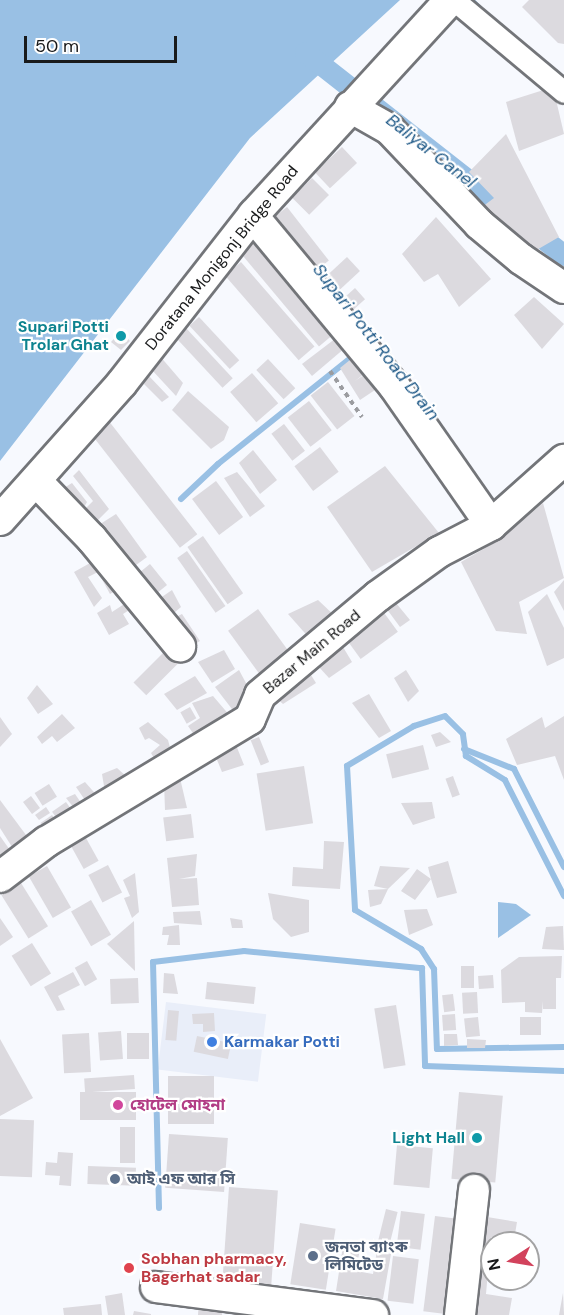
<!DOCTYPE html>
<meta charset="utf-8">
<style>
body{margin:0}
#map{position:relative;width:564px;height:1315px;overflow:hidden;background:#f7f9fe;font-family:"DM Sans","Noto Sans Bengali",sans-serif}
div>[style]{position:absolute}
.built>*{inset:0;background:#e9eef9;transform-origin:0 0}
.water>*{inset:0;background:#99c0e4}
.stream>*{height:6px;margin:-3px;padding:0 3px;transform-origin:3px;border-radius:3px;background:#99c0e4}
.canal>*{height:21px;margin:-10.5px;padding:0 10.5px;transform-origin:10.5px;border-radius:10.5px;background:#99c0e4}
.building>*{inset:0;background:#dcdadf;transform-origin:0 0}
.path>*{height:4px;margin-top:-2px;transform-origin:0;background:repeating-linear-gradient(90deg,#9b9ca0 0 4.5px,transparent 0 9px)}
.roads{filter:drop-shadow(2px 0 #737579) drop-shadow(-2px 0 #737579) drop-shadow(0 2px #737579) drop-shadow(0 -2px #737579)}
.street>*{height:21px;margin:-10.5px;padding:0 10.5px;transform-origin:10.5px;border-radius:10.5px;background:#fff}
.secondary>*{height:30px;margin:-15px;padding:0 15px;transform-origin:15px;border-radius:15px;background:#fff}
.dots>*{width:16px;height:16px;translate:-50% -50%;box-sizing:border-box;border:3px solid #fff;border-radius:50%}
span{translate:-50% -50%;white-space:nowrap;text-align:center;line-height:1.15;-webkit-text-stroke:4.5px #fff;paint-order:stroke}
.street-label{font-size:16px;color:#191a1b}
.culture-label{font-size:16px;color:#0d838f;font-weight:700}
.right{translate:-100% -50%;text-align:right}
.shop-label{font-size:16px;color:#366cbe;font-weight:700}
.left{translate:0 -50%;text-align:left}
.hotel-label{font-size:16px;color:#b23c85;font-weight:700}
.service-label{font-size:16px;color:#4e5e75;font-weight:700}
.health-label{font-size:16px;color:#be3a42;font-weight:700}
.water-label{font-size:18px;color:#1f5987;font-style:italic}
.north{position:absolute;left:480px;top:1231px;width:60px;height:60px;box-sizing:border-box;background:#fff;border:2px solid #a3a3a4;border-radius:50%;rotate:258deg;font-size:16px;font-weight:700;line-height:24px;text-align:center;color:#191a1b}
.north::after{content:'';display:block;margin:auto;width:21px;height:27px;background:#d2425c;clip-path:polygon(50% 0,100% 100%,50% 72%,0 100%)}
.scale{position:absolute;left:24px;top:36px;width:153px;height:27px;box-sizing:border-box;border:3px solid #191a1b;border-top:0;padding-left:8px;font-size:18px;line-height:21px;white-space:nowrap;color:#191a1b;-webkit-text-stroke:4px #fff;paint-order:stroke}
</style>
<div id="map">
<div class="built">
<div style="left:166px;top:1002px;width:101px;height:68px;rotate:7deg"></div>
</div>
<div class="water">
<div style="clip-path:polygon(0 0,400px 0,250px 138px,0 461px)"></div>
<div style="clip-path:polygon(498px 902px,516px 904px,531px 915px,498px 938px)"></div>
</div>
<div class="stream">
<div style="left:471px;top:0;width:13px;rotate:45deg"></div>
<div style="left:181px;top:499px;width:51px;rotate:-43.4deg"></div>
<div style="left:218px;top:464px;width:178px;rotate:-38.6deg"></div>
<div style="left:464px;top:749px;width:54px;rotate:21.8deg"></div>
<div style="left:514px;top:769px;width:110px;rotate:63deg"></div>
<div style="left:564px;top:896px;width:130px;rotate:-117deg"></div>
<div style="left:505px;top:780px;width:46px;rotate:-148.4deg"></div>
<div style="left:466px;top:756px;width:22px;rotate:-98deg"></div>
<div style="left:463px;top:734px;width:25px;rotate:-135deg"></div>
<div style="left:445px;top:716px;width:33px;rotate:162deg"></div>
<div style="left:414px;top:726px;width:78px;rotate:149.2deg"></div>
<div style="left:347px;top:766px;width:144px;rotate:86.8deg"></div>
<div style="left:355px;top:910px;width:77px;rotate:30.6deg"></div>
<div style="left:421px;top:949px;width:24px;rotate:57deg"></div>
<div style="left:434px;top:969px;width:80px;rotate:87.9deg"></div>
<div style="left:437px;top:1049px;width:127px;rotate:-0.9deg"></div>
<div style="left:153px;top:962px;width:92px;rotate:-6.9deg"></div>
<div style="left:244px;top:951px;width:179px;rotate:5.5deg"></div>
<div style="left:422px;top:968px;width:98px;rotate:88.2deg"></div>
<div style="left:425px;top:1066px;width:139px;rotate:2.1deg"></div>
<div style="left:153px;top:962px;width:246px;rotate:88.6deg"></div>
</div>
<div class="canal">
<div style="left:305px;top:52px;width:329px;rotate:38.1deg"></div>
</div>
<div class="building">
<div style="clip-path:polygon(529px 0,564px 0,564px 44px,558px 43px,522px 7px)"></div>
<div style="clip-path:polygon(553px 87px,564px 134px,519px 151px,506px 102px)"></div>
<div style="clip-path:polygon(506px 134px,559px 237px,528px 255px,482px 207px,494px 198px,469px 172px)"></div>
<div style="left:342px;top:147px;width:22px;height:37px;rotate:47deg"></div>
<div style="left:312px;top:178px;width:24px;height:28px;rotate:45deg"></div>
<div style="left:287px;top:207px;width:68px;height:23px;rotate:52deg"></div>
<div style="clip-path:polygon(436px 217px,491px 279px,459px 307px,438px 274px,424px 282px,402px 254px)"></div>
<div style="left:262px;top:235px;width:122px;height:28px;rotate:50deg"></div>
<div style="left:347px;top:257px;width:19px;height:35px;rotate:47deg"></div>
<div style="left:241px;top:262px;width:112px;height:21px;rotate:49deg"></div>
<div style="left:355px;top:288px;width:15px;height:23px;rotate:48deg"></div>
<div style="clip-path:polygon(534px 297px,564px 324px,542px 349px,514px 315px)"></div>
<div style="left:199px;top:317px;width:59px;height:13px;rotate:47deg"></div>
<div style="left:185px;top:327px;width:70px;height:14px;rotate:47deg"></div>
<div style="clip-path:polygon(121px 331px,130px 341px,121px 350px,111px 342px)"></div>
<div style="clip-path:polygon(344px 332px,352px 342px,312px 376px,302px 364px)"></div>
<div style="clip-path:polygon(361px 351px,374px 366px,355px 381px,374px 368px,384px 384px,360px 400px,340px 368px)"></div>
<div style="clip-path:polygon(159px 355px,183px 383px,176px 396px,151px 369px)"></div>
<div style="left:268px;top:359px;width:40px;height:16px;rotate:47deg"></div>
<div style="left:252px;top:373px;width:40px;height:29px;rotate:49deg"></div>
<div style="clip-path:polygon(148px 375px,169px 397px,162px 402px,144px 384px)"></div>
<div style="left:328px;top:382px;width:43px;height:22px;rotate:52deg"></div>
<div style="clip-path:polygon(188px 391px,229px 427px,224px 440px,211px 449px,172px 410px)"></div>
<div style="left:309px;top:401px;width:37px;height:27px;rotate:52deg"></div>
<div style="left:108px;top:420px;width:145px;height:22px;rotate:52deg"></div>
<div style="left:284px;top:424px;width:34px;height:16px;rotate:52deg"></div>
<div style="left:320px;top:447px;width:31px;height:32px;rotate:53deg"></div>
<div style="clip-path:polygon(253px 450px,277px 480px,260px 494px,239px 463px)"></div>
<div style="clip-path:polygon(385px 466px,439px 533px,372px 572px,327px 507px)"></div>
<div style="clip-path:polygon(79px 470px,109px 509px,97px 521px,86px 508px,93px 501px,73px 476px)"></div>
<div style="clip-path:polygon(237px 472px,265px 506px,250px 517px,224px 478px)"></div>
<div style="left:216px;top:481px;width:45px;height:30px;rotate:53deg"></div>
<div style="clip-path:polygon(72px 483px,87px 502px,82px 511px,64px 488px)"></div>
<div style="clip-path:polygon(543px 503px,564px 578px,519px 602px,527px 634px,496px 631px,461px 562px,501px 539px)"></div>
<div style="clip-path:polygon(116px 514px,147px 557px,132px 568px,94px 528px)"></div>
<div style="left:203px;top:536px;width:70px;height:19px;rotate:55deg"></div>
<div style="left:187px;top:551px;width:67px;height:12px;rotate:55deg"></div>
<div style="clip-path:polygon(99px 558px,120px 588px,110px 594px,98px 572px,88px 577px,102px 598px,94px 607px,74px 572px)"></div>
<div style="left:150px;top:564px;width:27px;height:19px;rotate:51deg"></div>
<div style="clip-path:polygon(564px 580px,564px 611px,554px 592px)"></div>
<div style="clip-path:polygon(172px 590px,181px 607px,168px 618px,156px 601px)"></div>
<div style="clip-path:polygon(547px 594px,564px 628px,564px 658px,547px 666px,528px 612px)"></div>
<div style="clip-path:polygon(135px 597px,137px 605px,123px 614px,129px 624px,109px 635px,97px 613px,110px 605px,112px 612px)"></div>
<div style="clip-path:polygon(318px 600px,336px 617px,311px 640px,288px 614px)"></div>
<div style="clip-path:polygon(396px 603px,410px 620px,400px 627px,386px 608px)"></div>
<div style="left:258px;top:609px;width:58px;height:37px;rotate:54deg"></div>
<div style="left:382px;top:610px;width:27px;height:46px;rotate:54deg"></div>
<div style="clip-path:polygon(182px 614px,200px 641px,190px 647px,170px 620px)"></div>
<div style="left:171px;top:645px;width:18px;height:53px;rotate:45deg"></div>
<div style="clip-path:polygon(343px 647px,352px 662px,329px 678px,318px 666px)"></div>
<div style="clip-path:polygon(224px 650px,235px 669px,212px 683px,198px 662px)"></div>
<div style="clip-path:polygon(239px 670px,254px 698px,235px 713px,215px 687px)"></div>
<div style="clip-path:polygon(406px 670px,419px 691px,408px 702px,394px 678px)"></div>
<div style="clip-path:polygon(311px 675px,316px 683px,283px 704px,275px 697px)"></div>
<div style="clip-path:polygon(195px 676px,207px 693px,177px 710px,164px 694px)"></div>
<div style="clip-path:polygon(37px 685px,53px 704px,38px 714px,27px 698px)"></div>
<div style="clip-path:polygon(369px 694px,391px 731px,379px 738px,352px 703px)"></div>
<div style="clip-path:polygon(213px 696px,231px 717px,197px 739px,188px 726px,200px 718px,192px 703px)"></div>
<div style="left:190px;top:707px;width:13px;height:11px;rotate:61deg"></div>
<div style="clip-path:polygon(62px 714px,75px 728px,57px 742px,52px 736px,42px 744px,37px 737px)"></div>
<div style="clip-path:polygon(564px 716px,564px 780px,555px 756px,517px 765px,506px 739px,542px 717px,545px 728px)"></div>
<div style="clip-path:polygon(0 717px,12px 734px,0 747px)"></div>
<div style="clip-path:polygon(148px 722px,168px 740px,173px 759px,159px 767px,151px 753px,160px 745px,149px 738px,145px 740px,139px 728px)"></div>
<div style="clip-path:polygon(440px 732px,451px 742px,436px 747px,431px 735px)"></div>
<div style="left:259px;top:737px;width:27px;height:9px;rotate:68deg"></div>
<div style="clip-path:polygon(236px 745px,244px 765px,222px 772px,213px 750px)"></div>
<div style="left:423px;top:745px;width:25px;height:38px;rotate:76deg"></div>
<div style="left:304px;top:766px;width:58px;height:48px;rotate:81deg"></div>
<div style="clip-path:polygon(117px 768px,127px 777px,105px 792px,102px 774px)"></div>
<div style="left:453px;top:776px;width:20px;height:8px;rotate:70deg"></div>
<div style="clip-path:polygon(180px 778px,187px 808px,165px 810px,164px 782px)"></div>
<div style="clip-path:polygon(85px 782px,100px 799px,89px 806px,76px 787px)"></div>
<div style="left:49px;top:784px;width:15px;height:17px;rotate:58deg"></div>
<div style="clip-path:polygon(75px 794px,86px 810px,78px 813px,66px 798px)"></div>
<div style="left:31px;top:796px;width:15px;height:10px;rotate:53deg"></div>
<div style="clip-path:polygon(0 800px,29px 839px,14px 850px,0 828px)"></div>
<div style="left:66px;top:802px;width:16px;height:17px;rotate:55deg"></div>
<div style="clip-path:polygon(432px 802px,435px 818px,413px 825px,401px 803px)"></div>
<div style="clip-path:polygon(46px 807px,50px 813px,39px 820px,35px 815px)"></div>
<div style="left:191px;top:814px;width:24px;height:28px;rotate:83deg"></div>
<div style="left:52px;top:815px;width:12px;height:14px;rotate:55deg"></div>
<div style="clip-path:polygon(0 836px,12px 853px,2px 861px,0 857px)"></div>
<div style="left:86px;top:838px;width:26px;height:17px;rotate:61deg"></div>
<div style="clip-path:polygon(324px 841px,344px 842px,340px 889px,292px 886px,293px 867px,323px 869px)"></div>
<div style="clip-path:polygon(197px 854px,195px 876px,179px 879px,197px 878px,199px 905px,172px 907px,167px 858px)"></div>
<div style="clip-path:polygon(448px 861px,457px 893px,437px 898px,431px 879px,415px 900px,401px 891px,417px 869px,431px 879px,428px 867px)"></div>
<div style="left:108px;top:865px;width:31px;height:22px;rotate:63deg"></div>
<div style="left:47px;top:866px;width:48px;height:21px;rotate:60deg"></div>
<div style="clip-path:polygon(380px 866px,410px 868px,388px 889px,374px 886px)"></div>
<div style="clip-path:polygon(135px 873px,139px 912px,132px 918px,124px 898px,130px 896px,123px 880px)"></div>
<div style="left:21px;top:883px;width:51px;height:23px;rotate:58deg"></div>
<div style="clip-path:polygon(388px 889px,381px 904px,370px 907px,368px 890px)"></div>
<div style="clip-path:polygon(268px 893px,309px 900px,309px 932px,291px 937px,273px 919px)"></div>
<div style="left:91px;top:900px;width:40px;height:23px;rotate:60deg"></div>
<div style="clip-path:polygon(427px 909px,433px 925px,409px 935px,404px 910px)"></div>
<div style="clip-path:polygon(200px 911px,202px 925px,174px 923px,173px 912px)"></div>
<div style="clip-path:polygon(0 918px,13px 937px,0 946px)"></div>
<div style="clip-path:polygon(230px 918px,242px 920px,243px 928px,232px 928px)"></div>
<div style="clip-path:polygon(134px 921px,135px 971px,107px 944px)"></div>
<div style="clip-path:polygon(179px 925px,180px 945px,167px 945px,169px 935px,162px 935px,163px 927px)"></div>
<div style="clip-path:polygon(563px 926px,564px 950px,542px 949px,546px 927px)"></div>
<div style="left:32px;top:943px;width:36px;height:24px;rotate:58deg"></div>
<div style="clip-path:polygon(562px 956px,561px 978px,556px 978px,556px 1009px,543px 1009px,543px 1001px,542px 1013px,525px 1012px,525px 1002px,502px 1003px,501px 970px,519px 957px)"></div>
<div style="left:87px;top:961px;width:21px;height:14px;rotate:61deg"></div>
<div style="left:461px;top:966px;width:13px;height:22px"></div>
<div style="clip-path:polygon(73px 972px,80px 985px,58px 996px,65px 1010px,57px 1011px,44px 987px)"></div>
<div style="clip-path:polygon(164px 973px,174px 974px,178px 994px,163px 993px)"></div>
<div style="left:493px;top:975px;width:13px;height:15px;rotate:86deg"></div>
<div style="left:138px;top:978px;width:25px;height:28px;rotate:88deg"></div>
<div style="left:207px;top:982px;width:49px;height:17px;rotate:6deg"></div>
<div style="left:477px;top:992px;width:21px;height:15px;rotate:87deg"></div>
<div style="left:453px;top:994px;width:17px;height:11px;rotate:83deg"></div>
<div style="left:396px;top:1005px;width:61px;height:22px;rotate:81deg"></div>
<div style="left:168px;top:1010px;width:11px;height:30px;rotate:5deg"></div>
<div style="clip-path:polygon(214px 1013px,215px 1031px,203px 1032px,203px 1024px,193px 1024px,192px 1014px)"></div>
<div style="left:455px;top:1014px;width:16px;height:13px;rotate:86deg"></div>
<div style="left:478px;top:1017px;width:19px;height:14px;rotate:84deg"></div>
<div style="left:520px;top:1017px;width:21px;height:18px"></div>
<div style="left:121px;top:1031px;width:28px;height:23px;rotate:86deg"></div>
<div style="left:89px;top:1033px;width:39px;height:27px;rotate:87deg"></div>
<div style="left:127px;top:1033px;width:22px;height:26px"></div>
<div style="clip-path:polygon(444px 1034px,457px 1034px,458px 1045px,444px 1046px)"></div>
<div style="left:197px;top:1036px;width:35px;height:16px;rotate:12deg"></div>
<div style="clip-path:polygon(0 1039px,33px 1098px,0 1116px)"></div>
<div style="clip-path:polygon(467px 1039px,486px 1040px,485px 1048px,467px 1048px)"></div>
<div style="left:134px;top:1075px;width:14px;height:50px;rotate:86deg"></div>
<div style="left:168px;top:1076px;width:46px;height:48px"></div>
<div style="left:80px;top:1092px;width:56px;height:28px"></div>
<div style="left:459px;top:1092px;width:44px;height:87px;rotate:5deg"></div>
<div style="left:0;top:1119px;width:34px;height:57px;rotate:2deg"></div>
<div style="left:120px;top:1127px;width:15px;height:36px"></div>
<div style="left:169px;top:1134px;width:59px;height:54px;rotate:4deg"></div>
<div style="left:397px;top:1145px;width:36px;height:40px;rotate:5deg"></div>
<div style="clip-path:polygon(58px 1152px,73px 1153px,71px 1186px,59px 1185px,60px 1176px,45px 1175px,46px 1162px,57px 1163px)"></div>
<div style="left:88px;top:1166px;width:48px;height:18px;rotate:2deg"></div>
<div style="left:229px;top:1187px;width:49px;height:94px;rotate:4deg"></div>
<div style="left:386px;top:1209px;width:12px;height:37px;rotate:14deg"></div>
<div style="left:401px;top:1211px;width:24px;height:36px;rotate:7deg"></div>
<div style="clip-path:polygon(475px 1215px,517px 1222px,514px 1240px,491px 1237px,486px 1294px,512px 1298px,509px 1315px,468px 1315px)"></div>
<div style="left:435px;top:1216px;width:33px;height:96px;rotate:7deg"></div>
<div style="left:300px;top:1223px;width:36px;height:62px;rotate:9deg"></div>
<div style="clip-path:polygon(343px 1246px,360px 1249px,356px 1271px,373px 1274px,377px 1251px,391px 1254px,383px 1299px,336px 1291px)"></div>
<div style="left:393px;top:1256px;width:26px;height:45px;rotate:7deg"></div>
<div style="clip-path:polygon(122px 1293px,125px 1315px,108px 1315px,105px 1296px)"></div>
<div style="clip-path:polygon(563px 1293px,564px 1315px,559px 1315px)"></div>
<div style="clip-path:polygon(199px 1300px,223px 1303px,222px 1315px,198px 1315px)"></div>
<div style="clip-path:polygon(101px 1304px,102px 1315px,64px 1315px,63px 1308px)"></div>
<div style="clip-path:polygon(134px 1311px,151px 1314px,151px 1315px,133px 1315px)"></div>
</div>
<div class="path">
<div style="left:330px;top:371px;width:56px;rotate:55.2deg"></div>
</div>
<div class="roads">
<div class="street">
<div style="left:454px;top:0;width:143px;rotate:39.9deg"></div>
</div>
<div class="secondary">
<div style="left:350px;top:107px;width:45px;rotate:29.4deg"></div>
<div style="left:389px;top:129px;width:131px;rotate:46.5deg"></div>
<div style="left:479px;top:224px;width:55px;rotate:39.8deg"></div>
<div style="left:521px;top:259px;width:52px;rotate:34deg"></div>
<div style="left:253px;top:216px;width:221px;rotate:50.3deg"></div>
<div style="left:394px;top:386px;width:169px;rotate:55.1deg"></div>
<div style="left:37px;top:482px;width:79px;rotate:46deg"></div>
<div style="left:92px;top:539px;width:139px;rotate:50.6deg"></div>
<div style="left:0;top:520px;width:183px;rotate:-48.3deg"></div>
<div style="left:122px;top:383px;width:214px;rotate:-52deg"></div>
<div style="left:254px;top:214px;width:290px;rotate:-47.5deg"></div>
<div style="left:0;top:877px;width:58px;rotate:-37.3deg"></div>
<div style="left:46px;top:842px;width:238px;rotate:-31.1deg"></div>
<div style="left:250px;top:719px;width:26px;rotate:-67deg"></div>
<div style="left:260px;top:695px;width:154px;rotate:-40deg"></div>
<div style="left:378px;top:596px;width:75px;rotate:-35.8deg"></div>
<div style="left:439px;top:552px;width:59px;rotate:-27.4deg"></div>
<div style="left:491px;top:525px;width:98px;rotate:-41.7deg"></div>
<div style="left:156px;top:1287px;width:219px;rotate:7.4deg"></div>
<div style="left:460px;top:1315px;width:126px;rotate:-83.6deg"></div>
</div>
</div>
<div class="dots">
<div style="left:121px;top:336px;background:#0f9aa8"></div>
<div style="left:212px;top:1042px;background:#3f7fe0"></div>
<div style="left:118px;top:1105px;background:#d1479c"></div>
<div style="left:477px;top:1138px;background:#0f9aa8"></div>
<div style="left:115px;top:1179px;background:#5c6f8a"></div>
<div style="left:313px;top:1256px;background:#5c6f8a"></div>
<div style="left:129px;top:1268px;background:#e0444e"></div>
</div>
<div class="street-label">
<span style="left:222px;top:258px;rotate:-51deg">Doratana Monigonj Bridge Road</span>
<span style="left:312px;top:652px;rotate:-40deg">Bazar Main Road</span>
</div>
<div class="culture-label">
<span class="right" style="left:109px;top:336px">Supari Potti<br>Trolar Ghat</span>
<span class="right" style="left:465px;top:1138px">Light Hall</span>
</div>
<div class="shop-label">
<span class="left" style="left:224px;top:1042px">Karmakar Potti</span>
</div>
<div class="hotel-label">
<span class="left" style="left:130px;top:1105px">হোটেল মোহনা</span>
</div>
<div class="service-label">
<span class="left" style="left:127px;top:1179px">আই এফ আর সি</span>
<span class="left" style="left:325px;top:1256px">জনতা ব্যাংক<br>লিমিটেড</span>
</div>
<div class="health-label">
<span class="left" style="left:141px;top:1268px">Sobhan pharmacy,<br>Bagerhat sadar</span>
</div>
<div class="water-label">
<span style="left:431px;top:151px;rotate:38deg">Baliyar Canel</span>
<span style="left:376px;top:342px;rotate:52deg">Supari Potti Road Drain</span>
</div>
<div class="north">N</div>
<div class="scale">50 m</div>
</div>
